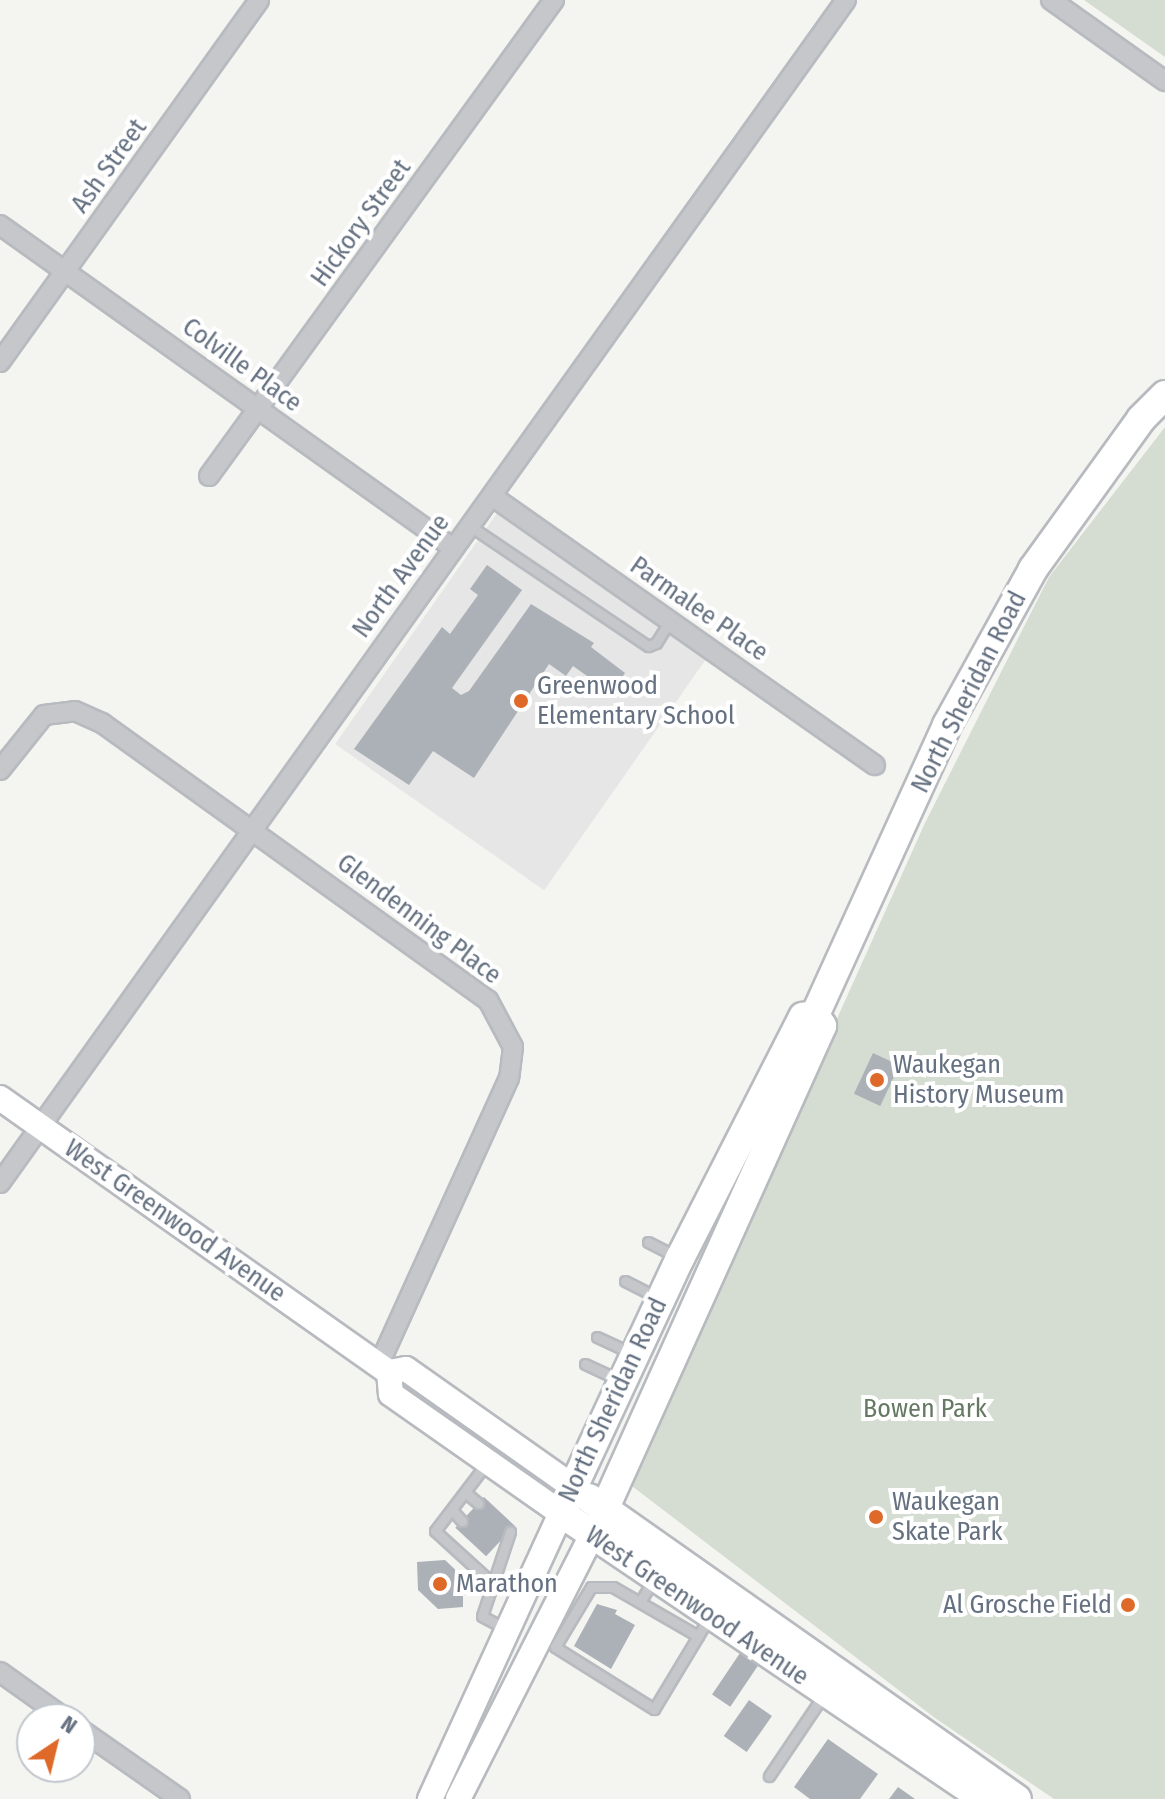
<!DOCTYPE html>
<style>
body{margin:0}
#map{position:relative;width:1165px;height:1799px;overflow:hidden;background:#f4f5f1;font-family:"Fira Sans Condensed",sans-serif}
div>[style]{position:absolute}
.built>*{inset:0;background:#e5e6e5;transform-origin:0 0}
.green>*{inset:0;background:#d5dcd2}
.building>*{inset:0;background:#abb1b7;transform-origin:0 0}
.roads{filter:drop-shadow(2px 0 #b7babf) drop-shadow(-2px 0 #b7babf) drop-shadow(0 2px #b7babf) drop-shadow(0 -2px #b7babf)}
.lane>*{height:9px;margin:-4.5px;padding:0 4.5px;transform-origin:4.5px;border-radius:4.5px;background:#c5c7cb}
.street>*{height:18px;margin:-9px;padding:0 9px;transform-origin:9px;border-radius:9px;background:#c5c7cb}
.secondary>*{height:24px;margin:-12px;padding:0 12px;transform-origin:12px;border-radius:12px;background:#fff}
.primary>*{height:28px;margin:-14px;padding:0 14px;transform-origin:14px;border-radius:14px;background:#fff}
.dots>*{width:22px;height:22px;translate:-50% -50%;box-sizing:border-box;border:4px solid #fff;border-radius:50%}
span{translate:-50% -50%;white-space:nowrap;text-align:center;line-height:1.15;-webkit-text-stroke:8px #fff;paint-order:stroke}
.street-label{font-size:26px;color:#657181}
.poi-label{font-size:26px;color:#657181}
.left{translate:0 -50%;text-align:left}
.right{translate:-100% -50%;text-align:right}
.park-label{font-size:26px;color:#657963}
.north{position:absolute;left:16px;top:1703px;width:80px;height:80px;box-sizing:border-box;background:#fff;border:2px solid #c1c6cd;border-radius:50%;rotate:35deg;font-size:22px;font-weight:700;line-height:32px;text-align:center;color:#657181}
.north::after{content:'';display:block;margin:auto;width:28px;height:36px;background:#de6928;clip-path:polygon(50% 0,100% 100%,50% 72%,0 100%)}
</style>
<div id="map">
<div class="built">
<div style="left:497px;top:513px;width:255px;height:282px;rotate:35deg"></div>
</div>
<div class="green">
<div style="clip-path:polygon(1084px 0,1165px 0,1165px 57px)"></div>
<div style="clip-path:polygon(1165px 427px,1165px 1799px,1054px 1799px,935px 1718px,628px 1483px,925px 823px,1049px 577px)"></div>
</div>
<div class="building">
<div style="clip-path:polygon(487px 565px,522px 590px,452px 688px,461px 695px,469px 691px,531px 604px,594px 643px,591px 647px,625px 673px,611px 693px,573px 666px,566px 676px,549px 664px,474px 778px,433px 751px,409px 785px,354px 749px,442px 627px,450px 634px,478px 595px,470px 589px)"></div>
<div style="left:873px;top:1053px;width:29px;height:45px;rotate:25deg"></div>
<div style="left:484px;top:1497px;width:42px;height:42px;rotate:43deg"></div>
<div style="clip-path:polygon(445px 1560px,463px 1577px,463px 1607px,438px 1609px,418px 1590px,417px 1562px)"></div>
<div style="clip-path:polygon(597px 1604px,617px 1610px,615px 1614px,635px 1625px,611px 1669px,574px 1646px)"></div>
<div style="left:740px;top:1653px;width:22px;height:50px;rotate:34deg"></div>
<div style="left:749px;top:1700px;width:28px;height:44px;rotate:35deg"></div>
<div style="clip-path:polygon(828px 1739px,878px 1774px,860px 1799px,810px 1799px,794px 1787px)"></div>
<div style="clip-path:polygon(898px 1787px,915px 1799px,889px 1799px)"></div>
</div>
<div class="roads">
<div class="lane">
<div style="left:470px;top:526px;width:215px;rotate:34deg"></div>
<div style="left:648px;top:646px;width:9px;rotate:-21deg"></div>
<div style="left:656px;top:643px;width:26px;rotate:-58deg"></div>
<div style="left:648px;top:1242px;width:33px;rotate:27deg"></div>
<div style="left:625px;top:1281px;width:37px;rotate:27deg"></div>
<div style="left:597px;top:1337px;width:40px;rotate:25deg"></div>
<div style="left:585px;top:1364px;width:38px;rotate:25deg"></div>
<div style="left:486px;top:1464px;width:84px;rotate:127.3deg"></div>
<div style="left:435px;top:1531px;width:76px;rotate:42.3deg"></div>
<div style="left:466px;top:1493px;width:16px;rotate:40deg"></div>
<div style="left:452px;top:1510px;width:15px;rotate:48deg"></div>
<div style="left:640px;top:1602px;width:27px;rotate:-59deg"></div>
<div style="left:506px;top:1629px;width:27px;rotate:-152deg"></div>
<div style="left:482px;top:1616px;width:89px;rotate:-71.6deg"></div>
<div style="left:698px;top:1636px;width:98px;rotate:-150deg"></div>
<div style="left:613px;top:1587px;width:22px;rotate:180deg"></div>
<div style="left:591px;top:1587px;width:70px;rotate:121deg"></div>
<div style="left:555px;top:1647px;width:117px;rotate:32.1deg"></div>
<div style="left:654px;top:1709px;width:85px;rotate:-58.9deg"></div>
<div style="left:698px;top:1636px;width:23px;rotate:-59deg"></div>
<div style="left:769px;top:1776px;width:97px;rotate:-56deg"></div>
</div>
<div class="street">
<div style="left:1051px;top:0;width:140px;rotate:35.4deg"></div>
<div style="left:0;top:225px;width:556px;rotate:35.49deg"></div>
<div style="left:0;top:362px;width:445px;rotate:-54.4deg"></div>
<div style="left:209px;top:476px;width:588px;rotate:-54.07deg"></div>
<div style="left:492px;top:496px;width:468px;rotate:35.1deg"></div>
<div style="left:0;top:770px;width:70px;rotate:-51.3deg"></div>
<div style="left:44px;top:715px;width:31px;rotate:-7deg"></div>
<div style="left:75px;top:711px;width:30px;rotate:24deg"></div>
<div style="left:102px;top:723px;width:475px;rotate:35.7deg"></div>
<div style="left:488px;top:1000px;width:53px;rotate:62deg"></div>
<div style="left:513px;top:1047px;width:31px;rotate:97deg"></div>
<div style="left:509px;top:1078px;width:315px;rotate:114.4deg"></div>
<div style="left:0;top:1183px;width:1454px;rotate:-54.43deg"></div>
<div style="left:0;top:1672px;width:81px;rotate:35.5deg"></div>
<div style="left:80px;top:1729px;width:122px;rotate:35deg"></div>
</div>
<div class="secondary">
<div style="left:0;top:1098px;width:476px;rotate:35.2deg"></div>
<div style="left:389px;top:1372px;width:17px;rotate:-10deg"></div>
<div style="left:406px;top:1369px;width:204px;rotate:35.2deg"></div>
<div style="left:389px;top:1372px;width:22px;rotate:85deg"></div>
<div style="left:391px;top:1394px;width:208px;rotate:35deg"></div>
<div style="left:561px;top:1513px;width:315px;rotate:114.6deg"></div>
<div style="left:458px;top:1799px;width:314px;rotate:-63.1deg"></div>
</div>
<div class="primary">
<div style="left:815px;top:1015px;width:12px;rotate:171deg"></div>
<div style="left:803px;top:1017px;width:271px;rotate:117deg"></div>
<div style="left:680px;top:1258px;width:281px;rotate:115deg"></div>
<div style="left:561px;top:1513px;width:511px;rotate:34.06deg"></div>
<div style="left:815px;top:1015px;width:319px;rotate:-65.5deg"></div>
<div style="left:947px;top:725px;width:178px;rotate:-61.1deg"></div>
<div style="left:1033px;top:569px;width:185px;rotate:-54.2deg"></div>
<div style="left:1141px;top:419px;width:34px;rotate:-45deg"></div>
<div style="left:589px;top:1498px;width:523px;rotate:35.12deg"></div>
<div style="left:604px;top:1510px;width:531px;rotate:-65.75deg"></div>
<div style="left:822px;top:1026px;width:13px;rotate:-122deg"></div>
</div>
</div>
<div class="dots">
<div style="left:521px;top:701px;background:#de6928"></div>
<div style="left:877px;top:1080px;background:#de6928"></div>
<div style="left:876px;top:1517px;background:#de6928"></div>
<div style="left:440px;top:1584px;background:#de6928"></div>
<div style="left:1128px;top:1605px;background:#de6928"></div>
</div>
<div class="street-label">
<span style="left:109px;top:166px;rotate:-54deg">Ash Street</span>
<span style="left:361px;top:223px;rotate:-54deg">Hickory Street</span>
<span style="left:242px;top:365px;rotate:36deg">Colville Place</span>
<span style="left:401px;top:576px;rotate:-54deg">North Avenue</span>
<span style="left:699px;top:609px;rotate:35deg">Parmalee Place</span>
<span style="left:969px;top:692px;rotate:-63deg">North Sheridan Road</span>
<span style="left:419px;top:919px;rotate:37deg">Glendenning Place</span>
<span style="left:175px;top:1221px;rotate:35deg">West Greenwood Avenue</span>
<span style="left:613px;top:1400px;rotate:-65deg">North Sheridan Road</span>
<span style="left:697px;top:1606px;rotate:34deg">West Greenwood Avenue</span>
</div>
<div class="poi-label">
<span class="left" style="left:537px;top:701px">Greenwood<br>Elementary School</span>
<span class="left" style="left:893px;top:1080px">Waukegan<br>History Museum</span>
<span class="left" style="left:892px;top:1517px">Waukegan<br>Skate Park</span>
<span class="left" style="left:456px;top:1584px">Marathon</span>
<span class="right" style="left:1112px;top:1605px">Al Grosche Field</span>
</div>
<div class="park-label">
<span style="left:925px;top:1409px">Bowen Park</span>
</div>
<div class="north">N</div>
</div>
